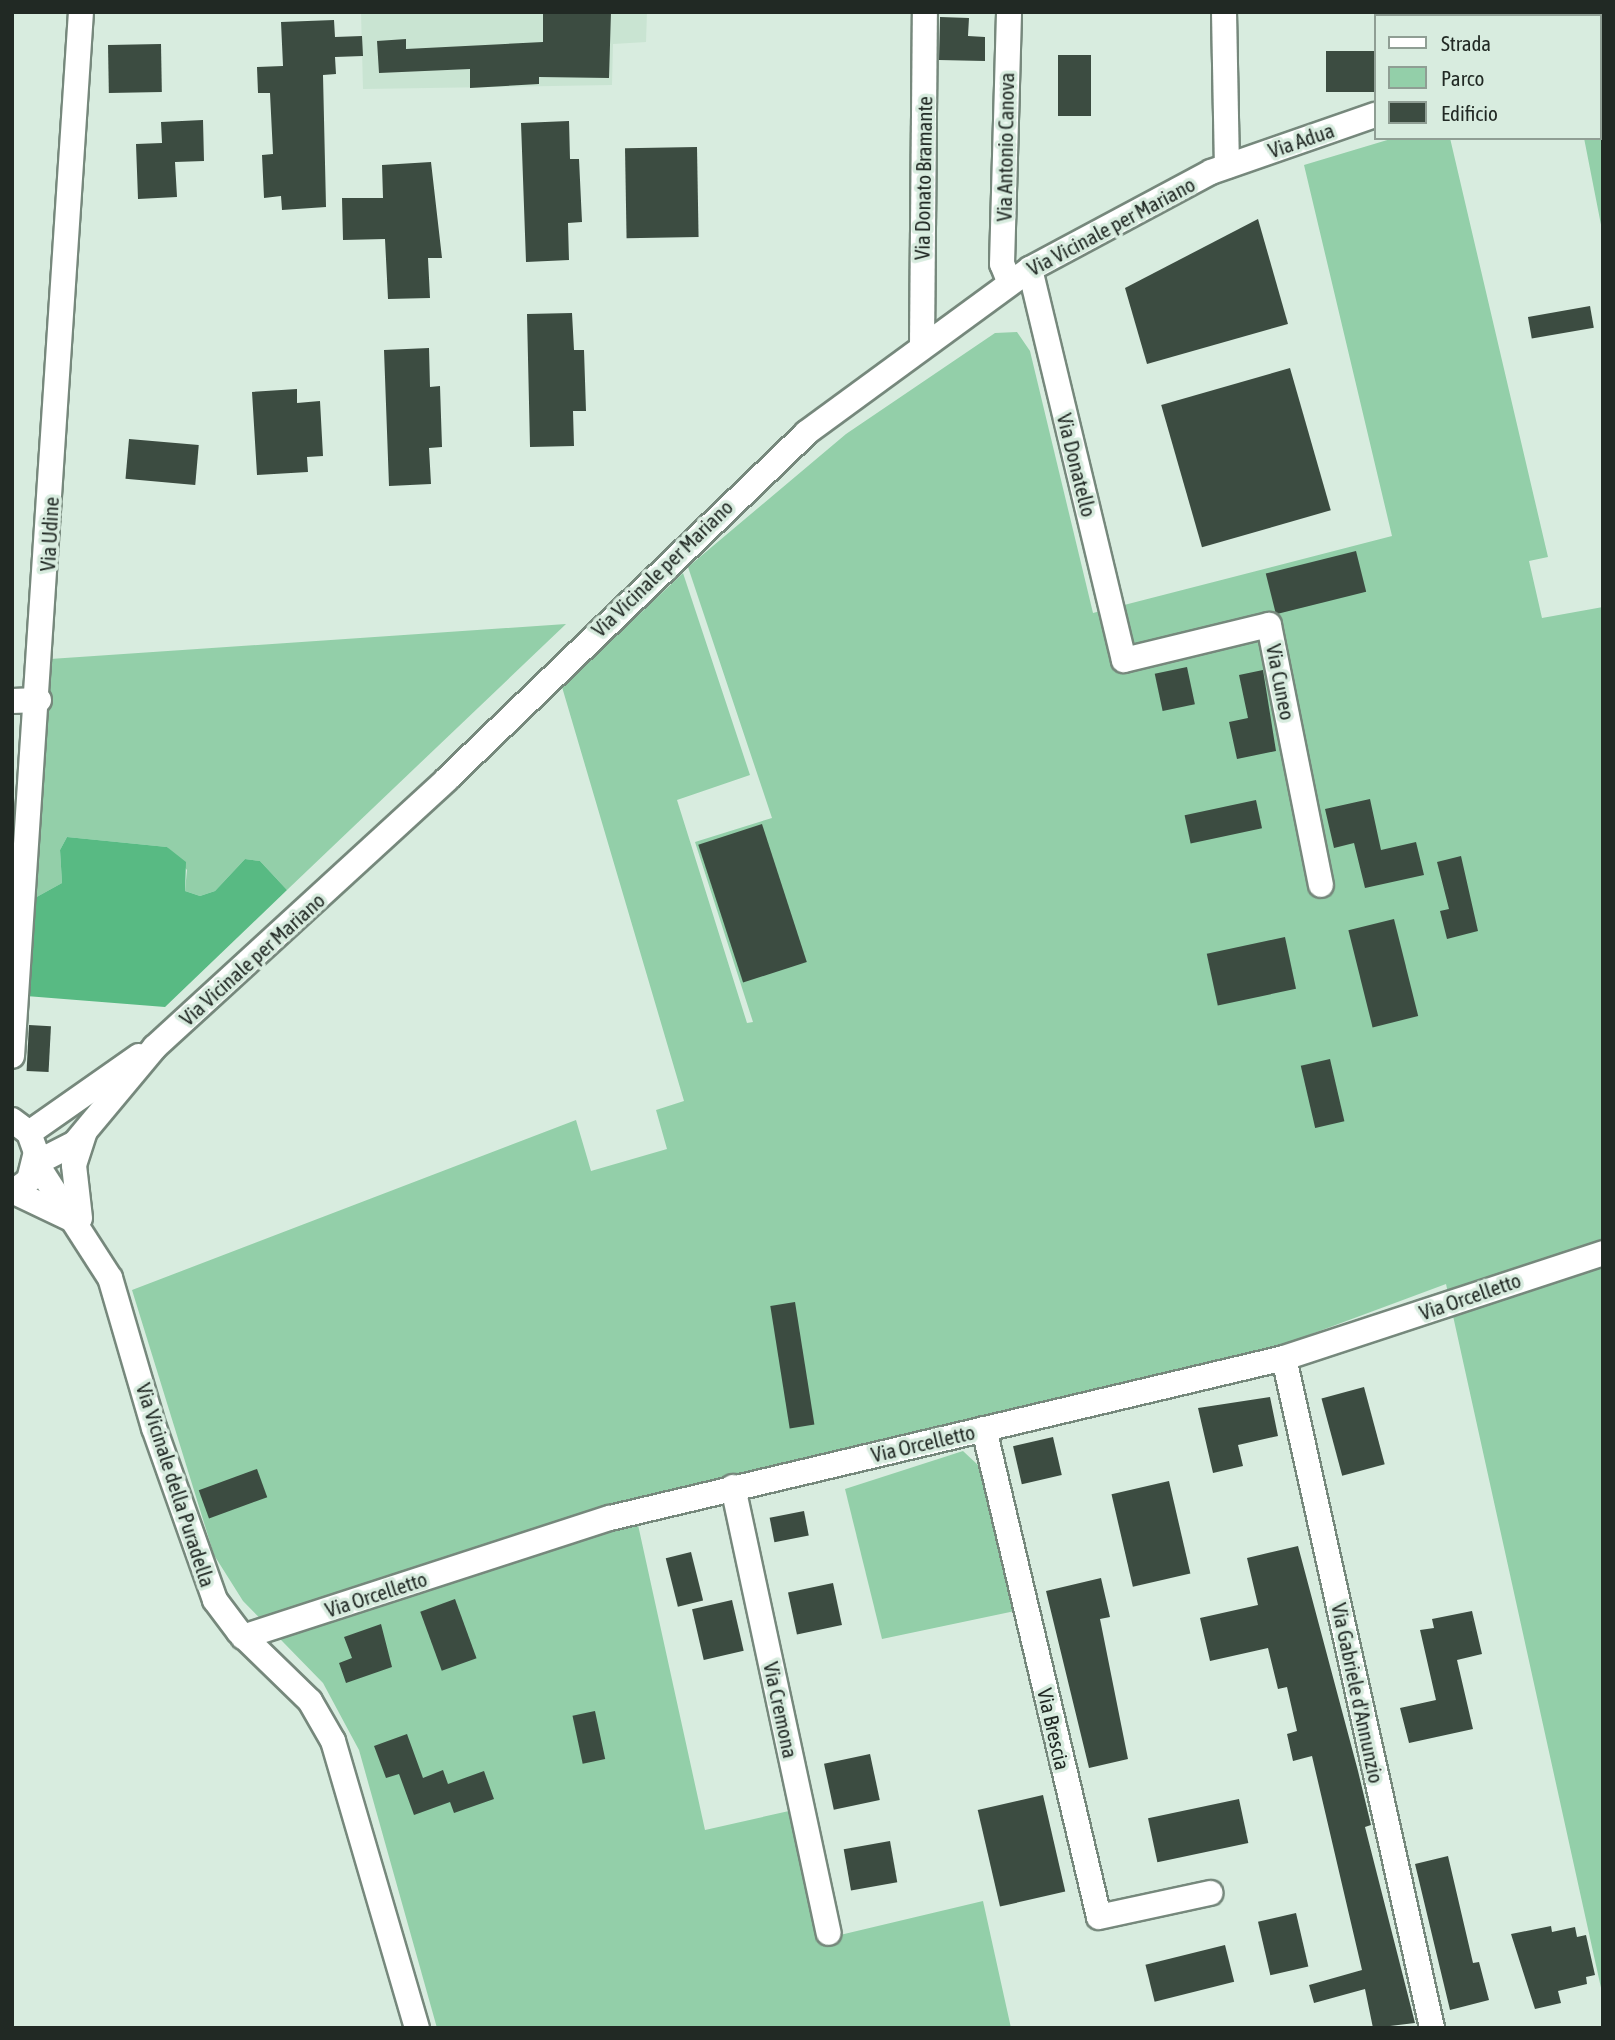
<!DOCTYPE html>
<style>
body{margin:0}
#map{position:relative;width:1615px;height:2040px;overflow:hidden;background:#d8ecdf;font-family:"Asap Condensed",sans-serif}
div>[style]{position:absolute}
.built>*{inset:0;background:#c9e4d2}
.green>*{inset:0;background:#93cfa9}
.forest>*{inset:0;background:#58ba83}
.building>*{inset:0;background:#3c4c41;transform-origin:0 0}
.roads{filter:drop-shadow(2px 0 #76887c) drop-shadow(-2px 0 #76887c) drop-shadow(0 2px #76887c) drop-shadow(0 -2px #76887c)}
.minor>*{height:24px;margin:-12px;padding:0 12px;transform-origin:12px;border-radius:12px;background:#fff}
span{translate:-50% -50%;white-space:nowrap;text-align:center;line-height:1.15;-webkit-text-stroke:7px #d8ecdf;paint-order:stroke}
.street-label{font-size:21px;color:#212924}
.frame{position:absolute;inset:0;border:14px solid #212924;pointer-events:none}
.legend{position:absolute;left:1374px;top:14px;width:228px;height:126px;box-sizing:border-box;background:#d8ecdf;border:2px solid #8f9e94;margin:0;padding:9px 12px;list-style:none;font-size:21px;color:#212924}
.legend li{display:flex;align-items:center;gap:14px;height:35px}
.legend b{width:35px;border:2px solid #8f9e94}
</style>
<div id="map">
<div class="built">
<div style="clip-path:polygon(361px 12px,647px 12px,646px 42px,613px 44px,612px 85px,363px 89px)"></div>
</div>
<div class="green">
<div style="clip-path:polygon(1603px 41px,1603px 235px,1584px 138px,1599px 138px)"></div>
<div style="clip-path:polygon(1394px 138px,1450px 138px,1548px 557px,1529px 561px,1542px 618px,1603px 607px,1603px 1997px,1446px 1284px,1271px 1349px,633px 1502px,705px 1830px,789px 1811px,819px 1940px,983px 1901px,1011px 2028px,437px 2028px,359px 1750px,323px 1683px,243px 1601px,214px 1555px,132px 1290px,576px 1120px,591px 1171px,667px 1149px,656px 1110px,684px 1101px,562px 687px,683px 573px,750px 775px,677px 800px,747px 1023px,753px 1022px,695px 842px,772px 818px,688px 567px,846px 434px,995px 333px,1017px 332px,1030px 351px,1093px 613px,1392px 536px,1304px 165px)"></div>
<div style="clip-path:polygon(566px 624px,287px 890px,260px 861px,245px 859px,215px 891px,200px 896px,185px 891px,187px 870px,167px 847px,67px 837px,60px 850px,62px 883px,33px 899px,50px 659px)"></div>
<div style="clip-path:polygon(963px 1451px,979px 1466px,1015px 1611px,882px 1639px,845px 1489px)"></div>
</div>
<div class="forest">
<div style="clip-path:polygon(67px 837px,167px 847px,186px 862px,185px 891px,200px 896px,215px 891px,245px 859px,260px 861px,287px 890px,165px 1007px,26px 996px,33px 899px,62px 883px,60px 850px)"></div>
</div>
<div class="building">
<div style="clip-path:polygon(543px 12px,611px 12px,609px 78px,539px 77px,539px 84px,470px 88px,470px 69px,379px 73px,377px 41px,406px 39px,406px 49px,543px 42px)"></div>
<div style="clip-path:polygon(940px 17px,969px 18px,968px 36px,985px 37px,985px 61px,939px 60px)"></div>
<div style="clip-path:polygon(334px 20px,335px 37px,362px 36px,363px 56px,335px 57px,336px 74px,323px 75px,326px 207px,282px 210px,281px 196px,264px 198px,262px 155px,273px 154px,270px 93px,258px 93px,257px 67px,283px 66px,281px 22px)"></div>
<div style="left:161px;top:44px;width:48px;height:53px;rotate:89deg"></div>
<div style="left:1375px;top:51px;width:41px;height:49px;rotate:90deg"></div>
<div style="left:1058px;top:55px;width:33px;height:61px"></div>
<div style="clip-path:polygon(203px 120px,204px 161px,175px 162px,177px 197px,138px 199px,136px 144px,162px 143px,161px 122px)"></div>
<div style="clip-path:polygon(569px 121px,570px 159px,579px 159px,582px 222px,568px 223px,569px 260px,526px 262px,521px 123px)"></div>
<div style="left:697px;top:147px;width:90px;height:72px;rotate:89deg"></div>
<div style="clip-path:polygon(431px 162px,442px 258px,428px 258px,430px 298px,388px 299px,385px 239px,343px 240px,342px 198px,383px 198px,382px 165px)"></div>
<div style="clip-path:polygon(1258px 219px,1288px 324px,1147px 364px,1125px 288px)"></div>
<div style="left:1590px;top:306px;width:22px;height:63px;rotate:80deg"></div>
<div style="clip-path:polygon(572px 313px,574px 350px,584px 350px,586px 411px,573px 411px,574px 446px,530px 447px,527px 314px)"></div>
<div style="clip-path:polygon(429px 348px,430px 387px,440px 386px,442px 447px,429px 448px,431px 484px,389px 486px,384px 350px)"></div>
<div style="left:1290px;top:368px;width:148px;height:134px;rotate:74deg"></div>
<div style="clip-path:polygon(297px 389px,297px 403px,320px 401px,323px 456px,307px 457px,308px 472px,257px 475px,252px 392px)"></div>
<div style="left:129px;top:439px;width:70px;height:40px;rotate:5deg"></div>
<div style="left:1356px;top:551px;width:42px;height:93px;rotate:76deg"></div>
<div style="left:1187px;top:667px;width:38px;height:33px;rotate:78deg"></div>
<div style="clip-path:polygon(1263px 670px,1276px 751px,1237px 759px,1229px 722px,1248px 718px,1239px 675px)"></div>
<div style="clip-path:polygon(1370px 799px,1381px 850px,1416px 842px,1424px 875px,1365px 888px,1354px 843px,1334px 848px,1325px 809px)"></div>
<div style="left:1256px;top:800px;width:29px;height:73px;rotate:78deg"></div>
<div style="left:762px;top:824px;width:145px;height:67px;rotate:72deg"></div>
<div style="clip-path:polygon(1461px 856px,1478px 931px,1447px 939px,1440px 911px,1449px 909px,1437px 862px)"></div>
<div style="left:1394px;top:919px;width:100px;height:47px;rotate:76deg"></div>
<div style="left:1285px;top:937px;width:53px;height:80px;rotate:78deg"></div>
<div style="left:29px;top:1025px;width:22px;height:46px;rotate:3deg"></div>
<div style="left:1330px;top:1059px;width:64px;height:30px;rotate:77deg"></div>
<div style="left:795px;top:1302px;width:124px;height:25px;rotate:81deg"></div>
<div style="left:1364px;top:1387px;width:80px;height:44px;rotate:75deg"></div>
<div style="clip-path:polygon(1270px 1397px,1278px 1436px,1238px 1445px,1243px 1466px,1213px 1473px,1198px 1408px)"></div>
<div style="left:1053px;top:1437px;width:39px;height:41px;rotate:77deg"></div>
<div style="left:257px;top:1469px;width:30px;height:62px;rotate:70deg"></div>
<div style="left:1169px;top:1481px;width:95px;height:59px;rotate:77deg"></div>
<div style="left:804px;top:1511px;width:25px;height:35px;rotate:79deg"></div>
<div style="clip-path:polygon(1298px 1546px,1358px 1771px,1371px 1825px,1365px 1827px,1415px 2023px,1373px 2028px,1365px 1989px,1314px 2003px,1309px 1985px,1362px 1970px,1312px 1756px,1293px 1761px,1287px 1734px,1297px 1731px,1287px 1687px,1278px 1689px,1268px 1648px,1210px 1661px,1200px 1618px,1258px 1605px,1247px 1558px)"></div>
<div style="left:691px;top:1552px;width:50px;height:26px;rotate:76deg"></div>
<div style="clip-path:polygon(1101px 1578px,1110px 1617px,1100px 1619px,1128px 1759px,1089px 1768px,1046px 1591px)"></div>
<div style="left:833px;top:1583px;width:43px;height:46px;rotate:78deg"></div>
<div style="left:455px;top:1599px;width:63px;height:37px;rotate:70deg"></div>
<div style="left:732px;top:1600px;width:52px;height:41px;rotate:77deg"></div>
<div style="clip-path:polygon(1472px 1611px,1482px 1654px,1457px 1660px,1473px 1729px,1409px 1743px,1400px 1708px,1436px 1700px,1420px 1630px,1434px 1628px,1432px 1619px)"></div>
<div style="clip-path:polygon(381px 1624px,392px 1667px,346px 1683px,339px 1663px,352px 1658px,344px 1637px)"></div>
<div style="left:595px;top:1711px;width:49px;height:23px;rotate:78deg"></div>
<div style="clip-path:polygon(407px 1734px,423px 1778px,443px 1770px,448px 1784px,484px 1771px,494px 1799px,454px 1813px,450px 1802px,414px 1815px,399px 1774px,386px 1778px,374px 1746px)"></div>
<div style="left:870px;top:1754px;width:47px;height:47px;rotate:78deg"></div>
<div style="left:1043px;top:1795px;width:99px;height:67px;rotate:77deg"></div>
<div style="left:1239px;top:1799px;width:45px;height:93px;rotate:78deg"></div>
<div style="left:890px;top:1841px;width:42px;height:47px;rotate:80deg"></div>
<div style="clip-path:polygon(1448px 1856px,1473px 1963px,1479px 1962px,1489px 2000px,1450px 2010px,1415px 1864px)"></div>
<div style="left:1296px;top:1913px;width:55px;height:39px;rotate:77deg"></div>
<div style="clip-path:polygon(1551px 1926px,1552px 1932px,1575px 1927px,1577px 1937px,1586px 1935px,1595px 1975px,1586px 1977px,1587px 1984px,1558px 1991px,1561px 2003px,1535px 2009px,1511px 1934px)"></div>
<div style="left:1225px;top:1945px;width:38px;height:82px;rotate:76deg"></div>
</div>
<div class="roads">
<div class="minor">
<div style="left:1224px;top:12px;width:154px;rotate:88.9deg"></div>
<div style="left:1599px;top:25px;width:4px;rotate:-27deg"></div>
<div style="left:1030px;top:269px;width:402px;rotate:76.5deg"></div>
<div style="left:1124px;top:660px;width:149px;rotate:-13.6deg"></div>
<div style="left:1269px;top:625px;width:265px;rotate:78.7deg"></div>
<div style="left:1009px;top:281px;width:18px;rotate:-112deg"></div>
<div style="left:1002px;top:264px;width:252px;rotate:-88.4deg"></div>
<div style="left:922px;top:344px;width:332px;rotate:-89.5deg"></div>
<div style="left:12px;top:701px;width:27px;rotate:-2deg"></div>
<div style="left:12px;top:1056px;width:1046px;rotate:-86.22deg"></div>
<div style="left:12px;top:1120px;width:21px;rotate:37deg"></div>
<div style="left:29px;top:1133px;width:20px;rotate:70deg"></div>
<div style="left:36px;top:1152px;width:29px;rotate:104deg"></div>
<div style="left:29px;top:1180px;width:21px;rotate:143deg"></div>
<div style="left:29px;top:1133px;width:134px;rotate:-35deg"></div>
<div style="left:14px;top:1192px;width:68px;rotate:25.4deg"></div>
<div style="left:80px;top:1218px;width:53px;rotate:-96.5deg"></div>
<div style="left:74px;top:1165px;width:33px;rotate:-72deg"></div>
<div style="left:1284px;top:1358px;width:686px;rotate:77.54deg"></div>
<div style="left:984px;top:1429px;width:501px;rotate:76.74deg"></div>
<div style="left:1099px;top:1917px;width:114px;rotate:-12.2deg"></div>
<div style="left:733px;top:1487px;width:456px;rotate:77.9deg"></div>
<div style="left:243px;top:1637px;width:386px;rotate:-18deg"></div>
<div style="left:610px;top:1518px;width:693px;rotate:-13.35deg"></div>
<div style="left:1284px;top:1358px;width:336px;rotate:-18.2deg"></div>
<div style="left:417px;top:2028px;width:299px;rotate:-106.3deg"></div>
<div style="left:333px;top:1741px;width:46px;rotate:-119.9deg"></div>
<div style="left:310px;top:1701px;width:99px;rotate:-135.8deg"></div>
<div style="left:239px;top:1632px;width:40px;rotate:-127deg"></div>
<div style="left:215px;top:1600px;width:182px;rotate:-109.5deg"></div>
<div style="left:154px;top:1428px;width:156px;rotate:-106.3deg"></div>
<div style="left:110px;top:1278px;width:137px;rotate:-122.8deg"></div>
<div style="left:36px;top:1163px;width:44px;rotate:-27.1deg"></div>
<div style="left:75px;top:1143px;width:125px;rotate:-50.2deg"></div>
<div style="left:155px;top:1047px;width:396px;rotate:-42.5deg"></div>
<div style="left:447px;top:779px;width:499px;rotate:-43.9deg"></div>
<div style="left:806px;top:433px;width:278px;rotate:-36.2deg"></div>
<div style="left:1030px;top:269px;width:205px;rotate:-28.2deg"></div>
<div style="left:1211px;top:172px;width:174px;rotate:-19.2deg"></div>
</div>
</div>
<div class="street-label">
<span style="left:1301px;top:140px;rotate:-19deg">Via Adua</span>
<span style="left:1005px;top:147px;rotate:-89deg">Via Antonio Canova</span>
<span style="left:923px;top:178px;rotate:-89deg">Via Donato Bramante</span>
<span style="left:1111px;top:226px;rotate:-28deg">Via Vicinale per Mariano</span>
<span style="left:1077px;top:465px;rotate:76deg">Via Donatello</span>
<span style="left:49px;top:534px;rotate:-87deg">Via Udine</span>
<span style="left:662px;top:568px;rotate:-44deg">Via Vicinale per Mariano</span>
<span style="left:1281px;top:682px;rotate:79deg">Via Cuneo</span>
<span style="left:252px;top:959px;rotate:-42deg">Via Vicinale per Mariano</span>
<span style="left:1470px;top:1296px;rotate:-19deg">Via Orcelletto</span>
<span style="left:923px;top:1443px;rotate:-13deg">Via Orcelletto</span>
<span style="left:176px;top:1485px;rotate:72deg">Via Vicinale della Puradella</span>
<span style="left:376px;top:1594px;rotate:-18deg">Via Orcelletto</span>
<span style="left:1358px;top:1693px;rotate:78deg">Via Gabriele d'Annunzio</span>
<span style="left:781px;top:1710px;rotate:78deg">Via Cremona</span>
<span style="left:1054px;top:1729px;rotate:77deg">Via Brescia</span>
</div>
<div class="frame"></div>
<ul class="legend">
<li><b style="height:9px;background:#fff"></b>Strada</li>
<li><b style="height:19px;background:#93cfa9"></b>Parco</li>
<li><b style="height:19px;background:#3c4c41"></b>Edificio</li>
</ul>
</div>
